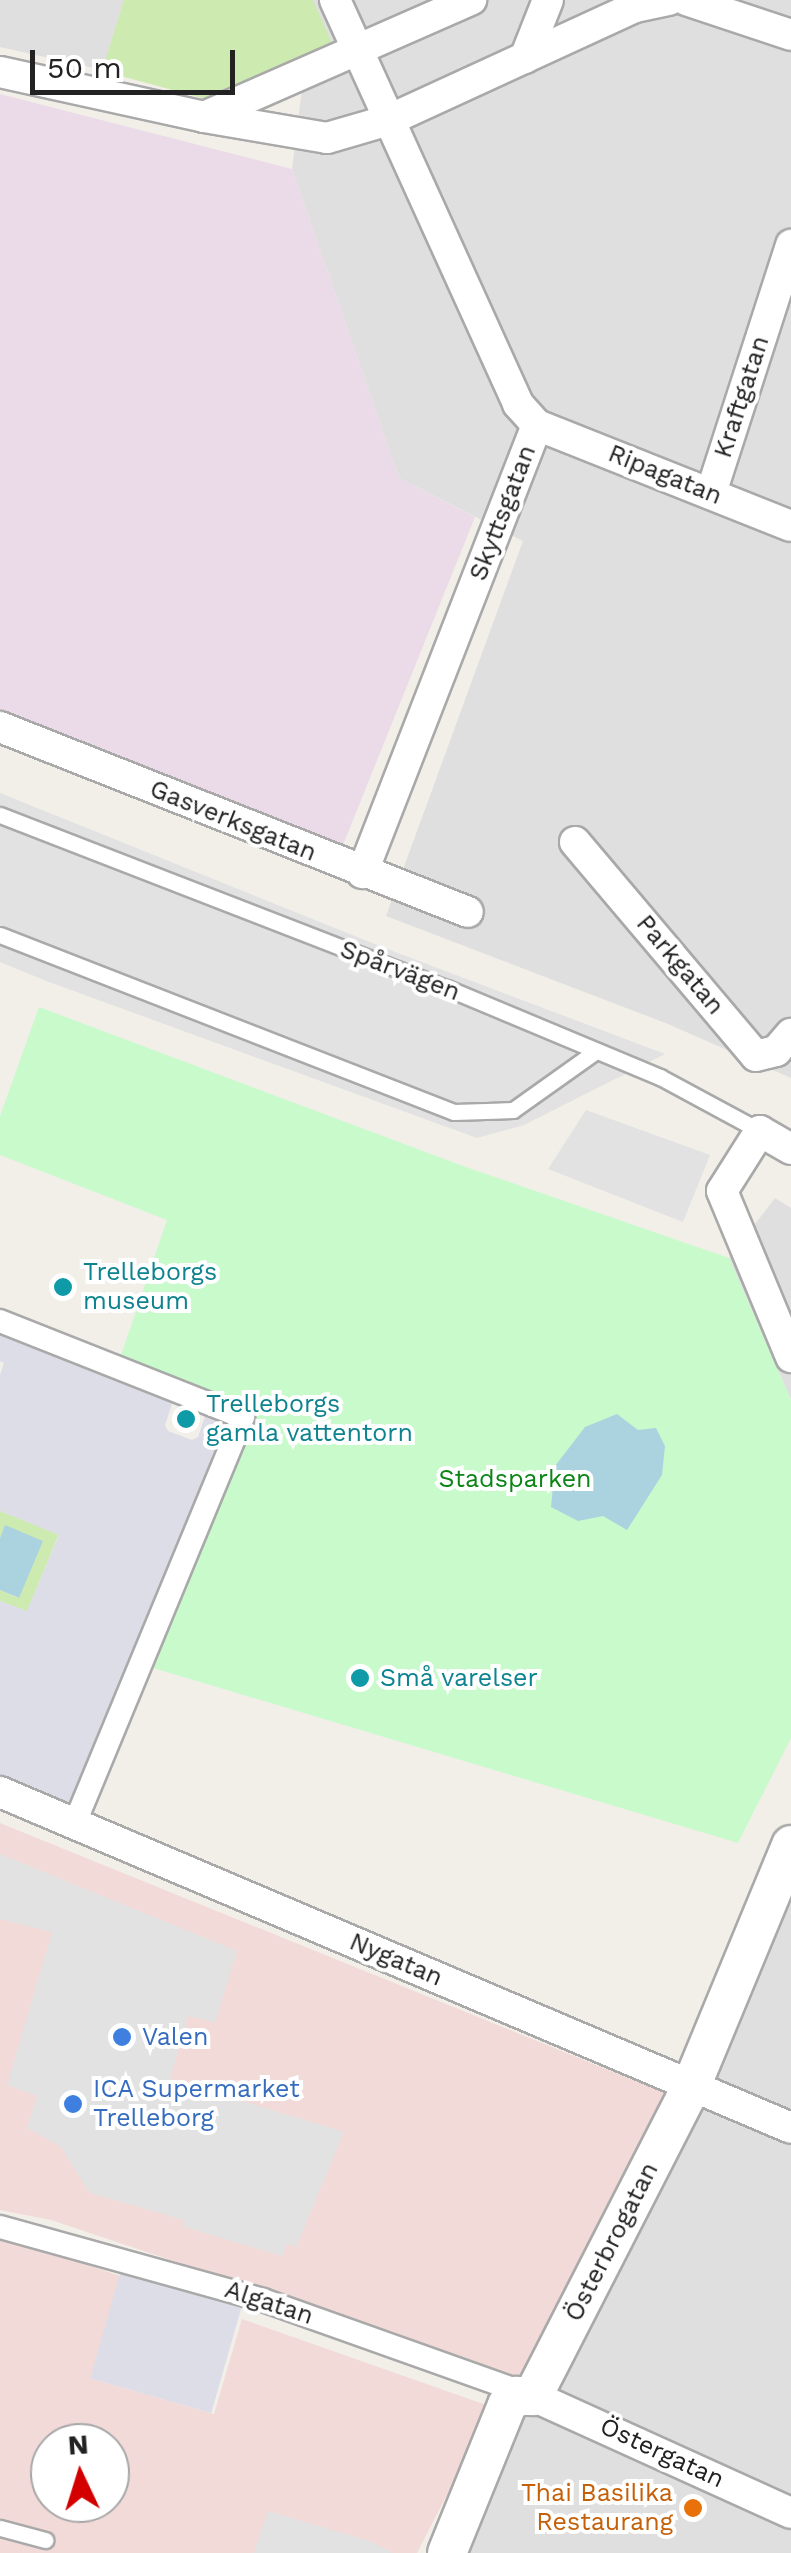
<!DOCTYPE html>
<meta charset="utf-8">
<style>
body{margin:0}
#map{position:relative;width:791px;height:2553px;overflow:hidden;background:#f2efe9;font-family:"Work Sans",sans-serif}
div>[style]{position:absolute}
.residential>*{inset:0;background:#e0dfdf}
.commercial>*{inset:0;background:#f2dad9}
.industrial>*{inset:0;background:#ebdbe8}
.grass>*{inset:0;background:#cdebb0}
.park>*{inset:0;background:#c8facc}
.parking>*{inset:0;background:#e2e2e2}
.plaza>*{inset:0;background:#dddde8;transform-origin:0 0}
.water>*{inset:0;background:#aad3df}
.roads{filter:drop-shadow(2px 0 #a9a9a9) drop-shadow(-2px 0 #a9a9a9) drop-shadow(0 2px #a9a9a9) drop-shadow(0 -2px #a9a9a9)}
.service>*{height:15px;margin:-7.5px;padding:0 7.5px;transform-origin:7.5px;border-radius:7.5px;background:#fff}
.pedestrian>*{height:22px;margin:-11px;padding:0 11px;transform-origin:11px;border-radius:11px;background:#fff}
.minor>*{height:30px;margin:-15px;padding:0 15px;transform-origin:15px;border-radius:15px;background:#fff}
.tertiary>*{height:38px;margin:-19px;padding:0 19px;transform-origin:19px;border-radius:19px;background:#fff}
.dots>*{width:28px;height:28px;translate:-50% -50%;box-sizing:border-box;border:5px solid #fff;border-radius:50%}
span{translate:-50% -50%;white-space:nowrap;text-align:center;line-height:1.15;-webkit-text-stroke:8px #fff;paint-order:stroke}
.street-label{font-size:25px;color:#222}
.culture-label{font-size:25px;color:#0d838f}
.left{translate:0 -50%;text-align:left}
.park-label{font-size:25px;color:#0c8416}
.shop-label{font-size:25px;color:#366cbe}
.food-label{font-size:25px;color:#c56008}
.right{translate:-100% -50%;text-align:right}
.north{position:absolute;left:30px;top:2423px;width:100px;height:100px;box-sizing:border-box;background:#fff;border:2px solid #a7a7a7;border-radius:50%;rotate:356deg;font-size:28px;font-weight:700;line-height:40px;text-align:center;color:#222}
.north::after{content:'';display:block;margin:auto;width:35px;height:45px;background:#d40000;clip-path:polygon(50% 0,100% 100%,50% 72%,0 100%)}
.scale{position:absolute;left:30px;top:50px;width:205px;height:45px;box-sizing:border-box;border:5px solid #222;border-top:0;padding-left:12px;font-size:30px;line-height:35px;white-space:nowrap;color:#222;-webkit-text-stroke:8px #fff;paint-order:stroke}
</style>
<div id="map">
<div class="residential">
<div style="clip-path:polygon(0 0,164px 0,125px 75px,0 47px)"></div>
<div style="clip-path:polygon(301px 0,791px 0,791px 1078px,668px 1024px,386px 916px,523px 541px,399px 478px,292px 169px,311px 17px)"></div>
<div style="clip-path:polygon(775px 1198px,791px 1208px,791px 1400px,729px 1258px)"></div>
<div style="clip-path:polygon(791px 1889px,791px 2553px,463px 2553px,516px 2418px)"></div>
</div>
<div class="commercial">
<div style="clip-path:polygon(0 1823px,670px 2095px,527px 2379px,51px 2220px,0 2210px)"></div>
<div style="clip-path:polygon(evenodd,0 2240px,43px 2250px,120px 2276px,93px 2379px,214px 2414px,242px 2319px,492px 2407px,417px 2553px,0 2553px,0 2240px,50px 2443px,110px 2443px,110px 2503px,50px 2503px,50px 2443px)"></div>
</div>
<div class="industrial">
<div style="clip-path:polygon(0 94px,292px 169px,399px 478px,475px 517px,343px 845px,0 710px)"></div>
</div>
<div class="grass">
<div style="clip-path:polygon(124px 0,313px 0,332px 43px,206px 99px,102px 71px)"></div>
<div style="clip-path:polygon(0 1511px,59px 1534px,27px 1612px,0 1601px,0 1590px,18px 1598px,5px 1526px,0 1538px)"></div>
</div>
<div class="park">
<div style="clip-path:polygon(39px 1007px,463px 1166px,729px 1258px,791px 1400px,791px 1738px,738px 1843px,140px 1664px,243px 1417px,116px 1370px,167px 1220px,0 1155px,0 1116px)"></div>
</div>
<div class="parking">
<div style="clip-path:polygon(0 793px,382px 947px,665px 1054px,524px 1125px,477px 1138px,49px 982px,0 962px)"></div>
<div style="clip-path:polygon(586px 1110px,710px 1155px,683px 1222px,548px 1169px)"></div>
<div style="clip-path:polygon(0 1854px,237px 1951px,215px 2022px,188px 2016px,170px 2079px,344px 2132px,296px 2247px,287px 2244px,282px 2256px,184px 2227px,184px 2220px,90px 2193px,60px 2146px,27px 2128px,37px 2096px,7px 2085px,52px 1932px,0 1919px)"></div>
<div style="clip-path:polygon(268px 2511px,373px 2542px,392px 2553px,254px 2553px)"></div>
</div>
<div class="plaza">
<div style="clip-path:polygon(evenodd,0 1321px,243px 1417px,75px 1822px,0 1792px,0 1601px,27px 1611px,59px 1535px,0 1511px,0 1375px,4px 1363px,0 1361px,0 1321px,173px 1401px,206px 1413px,198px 1437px,192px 1440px,168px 1431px,165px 1425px,173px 1401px)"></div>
<div style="left:124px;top:2260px;width:126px;height:123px;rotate:16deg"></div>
</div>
<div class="water">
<div style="clip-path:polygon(617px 1414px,638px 1430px,656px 1428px,665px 1446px,662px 1475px,627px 1530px,603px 1516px,578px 1521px,551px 1507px,555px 1466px,585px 1427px)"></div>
<div style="clip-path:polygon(5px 1525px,43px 1541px,19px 1598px,0 1590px,0 1538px)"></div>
</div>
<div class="roads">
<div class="service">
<div style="left:0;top:815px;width:479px;rotate:21.2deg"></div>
<div style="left:447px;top:988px;width:231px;rotate:22.7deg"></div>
<div style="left:660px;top:1077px;width:114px;rotate:28.4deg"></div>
<div style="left:0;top:935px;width:487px;rotate:21.3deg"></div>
<div style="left:454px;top:1112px;width:59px;rotate:-1.9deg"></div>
<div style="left:513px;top:1110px;width:102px;rotate:-35.4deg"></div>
<div style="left:0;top:2528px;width:47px;rotate:14.9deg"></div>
</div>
<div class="pedestrian">
<div style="left:0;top:1321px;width:261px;rotate:21.6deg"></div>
<div style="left:243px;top:1417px;width:438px;rotate:112.5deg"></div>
<div style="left:0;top:2227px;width:273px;rotate:15.5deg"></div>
<div style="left:263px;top:2300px;width:283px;rotate:19.6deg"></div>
</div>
<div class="minor">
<div style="left:335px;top:0;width:444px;rotate:65.6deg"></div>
<div style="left:518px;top:404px;width:28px;rotate:48deg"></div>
<div style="left:537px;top:425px;width:481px;rotate:111.3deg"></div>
<div style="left:686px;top:0;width:111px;rotate:18.4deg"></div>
<div style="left:525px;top:58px;width:62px;rotate:-68.4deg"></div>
<div style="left:0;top:72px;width:209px;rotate:12.4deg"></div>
<div style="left:204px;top:117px;width:125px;rotate:9.7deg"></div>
<div style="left:327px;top:138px;width:65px;rotate:-16.2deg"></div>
<div style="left:389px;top:120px;width:271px;rotate:-24.7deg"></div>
<div style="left:635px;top:7px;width:35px;rotate:-12deg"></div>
<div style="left:204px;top:117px;width:292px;rotate:-23.7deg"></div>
<div style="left:537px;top:425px;width:273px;rotate:21.7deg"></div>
<div style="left:711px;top:493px;width:261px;rotate:-72.1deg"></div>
<div style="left:0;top:727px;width:503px;rotate:21.57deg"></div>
<div style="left:575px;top:842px;width:280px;rotate:49.8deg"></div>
<div style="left:756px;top:1056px;width:21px;rotate:-14deg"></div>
<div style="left:776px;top:1051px;width:23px;rotate:-49deg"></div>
<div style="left:791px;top:1149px;width:36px;rotate:-150deg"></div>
<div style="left:760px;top:1131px;width:71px;rotate:122.3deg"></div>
<div style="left:722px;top:1191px;width:180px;rotate:67.4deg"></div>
<div style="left:0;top:1792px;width:859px;rotate:23.01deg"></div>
<div style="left:533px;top:2396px;width:283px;rotate:24.4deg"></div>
</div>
<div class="tertiary">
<div style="left:447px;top:2553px;width:160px;rotate:-67.9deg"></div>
<div style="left:507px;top:2405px;width:13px;rotate:-45deg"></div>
<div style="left:516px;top:2396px;width:17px"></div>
<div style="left:533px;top:2396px;width:347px;rotate:-62.9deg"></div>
<div style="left:691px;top:2087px;width:262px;rotate:-67.5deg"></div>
</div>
</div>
<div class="dots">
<div style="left:63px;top:1287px;background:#0f9aa8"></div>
<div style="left:186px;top:1419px;background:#0f9aa8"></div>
<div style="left:360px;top:1678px;background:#0f9aa8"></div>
<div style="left:122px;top:2037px;background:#3f7fe0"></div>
<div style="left:73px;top:2104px;background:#3f7fe0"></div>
<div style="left:693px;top:2508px;background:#e8710a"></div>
</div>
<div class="street-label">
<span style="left:742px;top:397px;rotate:-72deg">Kraftgatan</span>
<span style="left:665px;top:475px;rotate:22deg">Ripagatan</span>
<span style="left:503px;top:513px;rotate:-69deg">Skyttsgatan</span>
<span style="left:233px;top:821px;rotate:22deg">Gasverksgatan</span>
<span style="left:680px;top:965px;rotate:50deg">Parkgatan</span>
<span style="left:400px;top:971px;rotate:21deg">Spårvägen</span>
<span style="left:396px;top:1960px;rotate:23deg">Nygatan</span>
<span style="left:612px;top:2242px;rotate:-63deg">Österbrogatan</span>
<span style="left:269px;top:2303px;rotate:18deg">Algatan</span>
<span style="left:662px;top:2453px;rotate:25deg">Östergatan</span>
</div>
<div class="culture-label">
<span class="left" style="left:83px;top:1287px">Trelleborgs<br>museum</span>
<span class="left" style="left:206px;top:1419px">Trelleborgs<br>gamla vattentorn</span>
<span class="left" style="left:380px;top:1678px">Små varelser</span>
</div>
<div class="park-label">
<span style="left:515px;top:1479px">Stadsparken</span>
</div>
<div class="shop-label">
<span class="left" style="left:142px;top:2037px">Valen</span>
<span class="left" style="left:93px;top:2104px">ICA Supermarket<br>Trelleborg</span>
</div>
<div class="food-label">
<span class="right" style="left:673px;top:2508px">Thai Basilika<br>Restaurang</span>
</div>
<div class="north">N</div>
<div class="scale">50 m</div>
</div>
